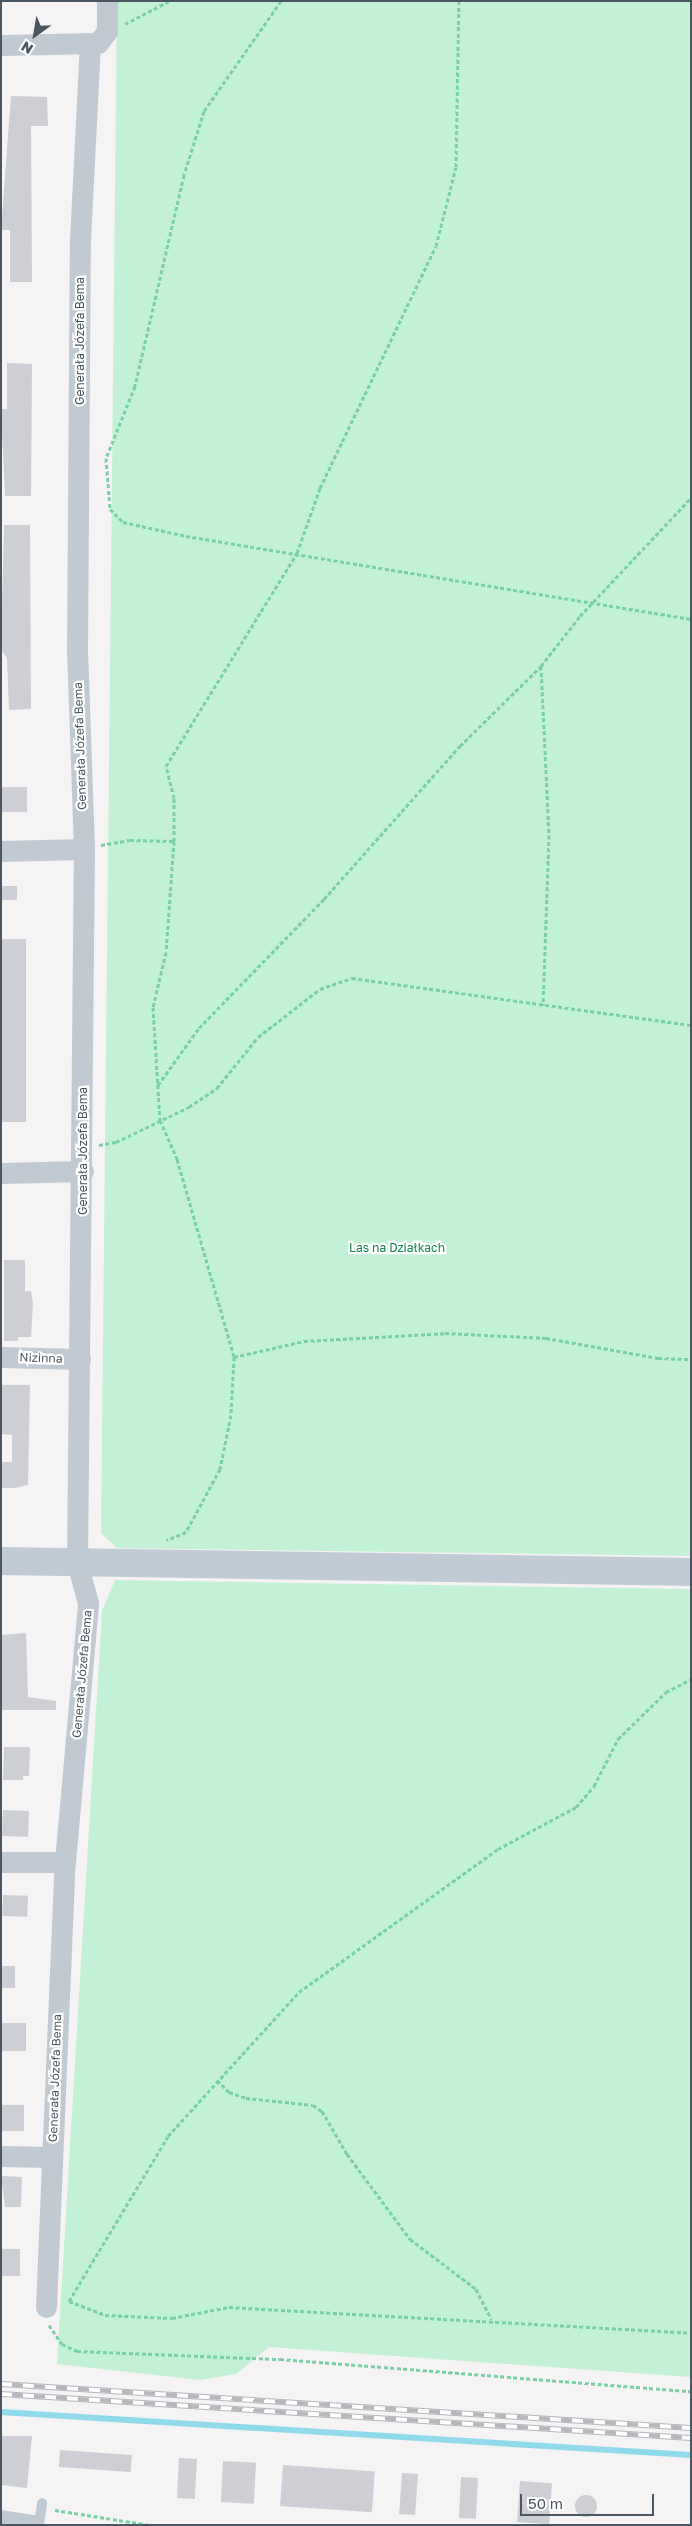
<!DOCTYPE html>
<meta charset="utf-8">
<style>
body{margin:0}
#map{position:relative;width:692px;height:2526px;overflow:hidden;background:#f5f3f3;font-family:"Golos Text",sans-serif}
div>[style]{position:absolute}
.green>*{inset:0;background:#c3f1d5}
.stream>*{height:5.5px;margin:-2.75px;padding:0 2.75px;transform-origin:2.75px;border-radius:2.75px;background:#90daee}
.building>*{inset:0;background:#cdcfd5;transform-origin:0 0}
.round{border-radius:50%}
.path>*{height:3px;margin-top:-1.5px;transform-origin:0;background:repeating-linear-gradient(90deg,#7ad0a6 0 4px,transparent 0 6.5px)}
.service>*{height:10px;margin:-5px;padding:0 5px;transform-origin:5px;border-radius:5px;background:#c1cad2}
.minor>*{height:21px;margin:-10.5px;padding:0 10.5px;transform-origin:10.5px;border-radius:10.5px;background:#c1cad2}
.secondary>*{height:28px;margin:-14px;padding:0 14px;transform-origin:14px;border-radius:14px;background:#c1cbd6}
.rail>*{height:5.5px;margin-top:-2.75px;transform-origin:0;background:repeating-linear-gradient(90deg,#fff 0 11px,#b5b8bd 0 22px);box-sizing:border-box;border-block:1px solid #b5b8bd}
span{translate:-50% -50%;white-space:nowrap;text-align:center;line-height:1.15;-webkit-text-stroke:4.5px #fff;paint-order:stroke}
.street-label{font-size:12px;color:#4a5661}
.park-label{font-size:12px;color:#17864f}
.frame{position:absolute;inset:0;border:2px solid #4a5661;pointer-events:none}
.north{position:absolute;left:10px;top:10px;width:50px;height:50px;-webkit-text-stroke:4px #fff;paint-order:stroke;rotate:212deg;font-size:14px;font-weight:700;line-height:20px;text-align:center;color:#4a5661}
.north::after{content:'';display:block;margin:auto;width:18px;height:22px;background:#4a5661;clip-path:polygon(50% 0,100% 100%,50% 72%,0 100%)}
.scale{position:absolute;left:520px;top:2494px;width:134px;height:22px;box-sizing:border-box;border:2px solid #4a5661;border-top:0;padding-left:6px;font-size:15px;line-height:18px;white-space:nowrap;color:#4a5661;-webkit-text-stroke:4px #fff;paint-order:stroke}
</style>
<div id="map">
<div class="green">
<div style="clip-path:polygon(117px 1px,691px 1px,691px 1556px,117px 1548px,101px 1533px)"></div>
<div style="clip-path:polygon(115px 1580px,691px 1589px,691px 2377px,269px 2347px,236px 2374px,200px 2380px,57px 2364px,102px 1611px)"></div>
</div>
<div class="stream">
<div style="left:1px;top:2412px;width:691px;rotate:3.57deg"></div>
</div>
<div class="building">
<div style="clip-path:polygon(11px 96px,47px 97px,48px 126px,31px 126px,32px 282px,10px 282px,10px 230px,1px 230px)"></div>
<div style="clip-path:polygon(7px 363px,32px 364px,31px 496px,5px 496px,1px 409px,7px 409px)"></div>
<div style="clip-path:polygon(4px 525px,30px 525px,31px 709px,9px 710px,7px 658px,1px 650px)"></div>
<div style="left:27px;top:787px;width:25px;height:26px;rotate:90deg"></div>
<div style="left:1px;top:886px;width:16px;height:14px"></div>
<div style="left:1px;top:939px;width:25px;height:183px"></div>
<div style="clip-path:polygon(4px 1260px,25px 1260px,25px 1291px,31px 1291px,33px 1303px,31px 1337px,18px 1337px,18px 1341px,4px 1341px)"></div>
<div style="clip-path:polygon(1px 1385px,30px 1385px,28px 1485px,15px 1488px,1px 1488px,1px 1462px,12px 1462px,12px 1435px,1px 1434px)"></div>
<div style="clip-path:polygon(26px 1633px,28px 1697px,56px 1701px,56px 1710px,1px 1710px,1px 1635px)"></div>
<div style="clip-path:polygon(4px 1747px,30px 1747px,29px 1776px,23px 1776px,23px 1780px,3px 1780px)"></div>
<div style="left:3px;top:1810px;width:26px;height:26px;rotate:2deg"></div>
<div style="left:3px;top:1895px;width:25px;height:21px;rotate:2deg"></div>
<div style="left:1px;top:1966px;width:14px;height:22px"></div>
<div style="left:1px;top:2023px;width:25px;height:28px"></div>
<div style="left:1px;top:2105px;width:23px;height:26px"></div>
<div style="clip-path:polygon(1px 2176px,22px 2177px,21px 2207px,5px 2207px)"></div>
<div style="left:1px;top:2249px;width:19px;height:27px"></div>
<div style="clip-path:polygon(1px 2436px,32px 2436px,27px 2488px,1px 2485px)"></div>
<div style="left:60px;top:2450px;width:72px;height:17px;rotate:4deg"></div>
<div style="left:179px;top:2458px;width:18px;height:40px;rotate:3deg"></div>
<div style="left:223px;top:2461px;width:33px;height:41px;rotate:3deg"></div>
<div style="left:283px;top:2465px;width:92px;height:41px;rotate:4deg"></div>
<div style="left:402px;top:2473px;width:16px;height:41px;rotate:4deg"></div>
<div style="left:461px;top:2477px;width:17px;height:41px;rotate:3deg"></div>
<div style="left:520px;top:2481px;width:32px;height:41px;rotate:4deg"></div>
<div class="round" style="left:575px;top:2495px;width:22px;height:22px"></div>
</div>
<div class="path">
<div style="left:281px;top:1px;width:134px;rotate:125deg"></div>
<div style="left:204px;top:111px;width:67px;rotate:107.4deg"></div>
<div style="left:184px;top:175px;width:217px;rotate:103.1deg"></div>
<div style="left:135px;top:386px;width:78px;rotate:111.9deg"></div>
<div style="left:106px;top:458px;width:51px;rotate:85.5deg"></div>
<div style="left:110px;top:509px;width:18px;rotate:45deg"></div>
<div style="left:123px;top:522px;width:65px;rotate:12.5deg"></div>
<div style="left:186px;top:536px;width:512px;rotate:9.33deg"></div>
<div style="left:125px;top:24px;width:50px;rotate:-27.6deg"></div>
<div style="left:541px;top:666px;width:169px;rotate:87.3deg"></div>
<div style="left:549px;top:835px;width:170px;rotate:92deg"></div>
<div style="left:174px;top:841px;width:43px;rotate:-90deg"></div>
<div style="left:174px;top:798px;width:33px;rotate:-104deg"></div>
<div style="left:166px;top:766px;width:250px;rotate:-58.4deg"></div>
<div style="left:297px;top:553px;width:69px;rotate:-70.5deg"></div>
<div style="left:320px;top:488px;width:268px;rotate:-64.4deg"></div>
<div style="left:436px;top:246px;width:81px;rotate:-75.8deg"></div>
<div style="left:456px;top:167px;width:166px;rotate:-89deg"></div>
<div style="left:101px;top:845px;width:29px;rotate:-10deg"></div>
<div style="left:130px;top:840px;width:44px;rotate:1.3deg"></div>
<div style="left:174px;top:841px;width:111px;rotate:94.1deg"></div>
<div style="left:166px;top:952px;width:57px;rotate:103.3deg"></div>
<div style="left:153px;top:1007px;width:113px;rotate:86.5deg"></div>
<div style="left:160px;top:1120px;width:43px;rotate:66.4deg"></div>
<div style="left:177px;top:1159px;width:206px;rotate:73.9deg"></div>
<div style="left:234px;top:1357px;width:58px;rotate:93deg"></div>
<div style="left:231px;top:1415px;width:55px;rotate:101.5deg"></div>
<div style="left:220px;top:1469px;width:72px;rotate:118.4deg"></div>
<div style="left:186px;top:1532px;width:21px;rotate:157deg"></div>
<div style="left:158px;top:1085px;width:70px;rotate:-54.3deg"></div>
<div style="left:199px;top:1028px;width:180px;rotate:-45.9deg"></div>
<div style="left:324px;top:899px;width:205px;rotate:-48.4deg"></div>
<div style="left:460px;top:746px;width:114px;rotate:-44.6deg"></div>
<div style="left:541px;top:666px;width:63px;rotate:-52deg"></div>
<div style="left:580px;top:616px;width:162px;rotate:-46.8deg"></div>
<div style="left:99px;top:1145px;width:17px;rotate:-10deg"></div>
<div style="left:116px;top:1142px;width:81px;rotate:-25.6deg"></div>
<div style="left:189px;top:1107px;width:34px;rotate:-34deg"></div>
<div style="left:217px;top:1088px;width:65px;rotate:-51.2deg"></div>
<div style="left:258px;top:1037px;width:78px;rotate:-37.7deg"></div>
<div style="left:320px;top:989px;width:34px;rotate:-19deg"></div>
<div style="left:352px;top:978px;width:342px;rotate:7.9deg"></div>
<div style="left:234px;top:1357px;width:72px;rotate:-12.9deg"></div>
<div style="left:304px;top:1341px;width:141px;rotate:-3.2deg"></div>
<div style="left:445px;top:1333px;width:101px;rotate:2.8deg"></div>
<div style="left:546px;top:1338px;width:114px;rotate:10.1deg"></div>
<div style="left:658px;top:1358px;width:33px;rotate:2deg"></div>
<div style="left:217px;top:2080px;width:17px;rotate:45deg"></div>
<div style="left:229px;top:2092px;width:18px;rotate:19deg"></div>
<div style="left:246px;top:2098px;width:67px;rotate:6deg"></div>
<div style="left:313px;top:2105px;width:11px;rotate:34deg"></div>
<div style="left:322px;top:2111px;width:50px;rotate:59.8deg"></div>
<div style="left:347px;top:2154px;width:106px;rotate:53.5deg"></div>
<div style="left:410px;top:2239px;width:83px;rotate:37.1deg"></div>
<div style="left:476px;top:2289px;width:34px;rotate:63deg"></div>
<div style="left:69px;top:2301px;width:192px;rotate:-59deg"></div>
<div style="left:168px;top:2136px;width:195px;rotate:-47.7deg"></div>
<div style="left:299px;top:1992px;width:245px;rotate:-35.7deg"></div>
<div style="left:498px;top:1849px;width:89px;rotate:-28.3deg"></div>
<div style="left:576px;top:1807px;width:28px;rotate:-49deg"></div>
<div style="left:594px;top:1786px;width:53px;rotate:-62.9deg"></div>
<div style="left:618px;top:1739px;width:67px;rotate:-44.4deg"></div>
<div style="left:666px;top:1692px;width:28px;rotate:-27deg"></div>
<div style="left:69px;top:2301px;width:39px;rotate:21deg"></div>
<div style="left:105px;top:2315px;width:67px;rotate:2.6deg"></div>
<div style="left:172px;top:2318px;width:58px;rotate:-10.9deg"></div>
<div style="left:229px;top:2307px;width:463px;rotate:3.2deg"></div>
<div style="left:49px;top:2325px;width:23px;rotate:56deg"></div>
<div style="left:62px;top:2344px;width:17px;rotate:25deg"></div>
<div style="left:77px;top:2351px;width:203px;rotate:2.3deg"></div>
<div style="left:280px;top:2359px;width:412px;rotate:4.5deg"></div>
<div style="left:55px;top:2510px;width:96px;rotate:9deg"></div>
</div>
<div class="service">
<div style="left:39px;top:2525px;width:22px;rotate:-82deg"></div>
</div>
<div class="minor">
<div style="left:1px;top:45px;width:97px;rotate:-1.2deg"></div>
<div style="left:98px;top:43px;width:15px;rotate:-53deg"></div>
<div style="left:107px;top:31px;width:30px;rotate:-90deg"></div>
<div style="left:1px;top:851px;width:83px;rotate:-1.4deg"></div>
<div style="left:1px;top:1173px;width:82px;rotate:-1.4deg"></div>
<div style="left:1px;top:1357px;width:79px;rotate:1.5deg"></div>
<div style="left:1px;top:1862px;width:64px"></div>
<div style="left:1px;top:2156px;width:51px;rotate:1.1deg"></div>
<div style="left:46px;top:2307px;width:445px;rotate:-87.6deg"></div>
<div style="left:65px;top:1862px;width:260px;rotate:-84.9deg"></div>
<div style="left:88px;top:1603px;width:42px;rotate:-105deg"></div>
<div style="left:77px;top:1562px;width:713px;rotate:-89.44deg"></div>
<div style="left:84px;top:849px;width:196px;rotate:-92deg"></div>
<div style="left:77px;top:653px;width:413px;rotate:-89.6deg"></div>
<div style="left:80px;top:240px;width:196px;rotate:-87.1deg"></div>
<div style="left:1px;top:2520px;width:32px;rotate:9deg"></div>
</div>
<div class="secondary">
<div style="left:1px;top:1561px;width:690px;rotate:0.91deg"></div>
</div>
<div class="rail">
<div style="left:1px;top:2384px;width:691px;rotate:3.65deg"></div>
<div style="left:1px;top:2394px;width:691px;rotate:3.65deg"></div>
</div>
<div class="street-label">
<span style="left:80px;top:341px;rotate:-90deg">Generała Józefa Bema</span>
<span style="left:80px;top:746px;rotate:-92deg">Generała Józefa Bema</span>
<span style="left:83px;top:1151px;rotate:-90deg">Generała Józefa Bema</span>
<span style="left:41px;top:1358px;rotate:2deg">Nizinna</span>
<span style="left:82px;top:1674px;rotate:-85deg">Generała Józefa Bema</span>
<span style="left:55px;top:2078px;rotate:-88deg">Generała Józefa Bema</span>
</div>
<div class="park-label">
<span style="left:397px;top:1248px">Las na Działkach</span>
</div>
<div class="frame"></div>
<div class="north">N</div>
<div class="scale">50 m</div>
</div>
